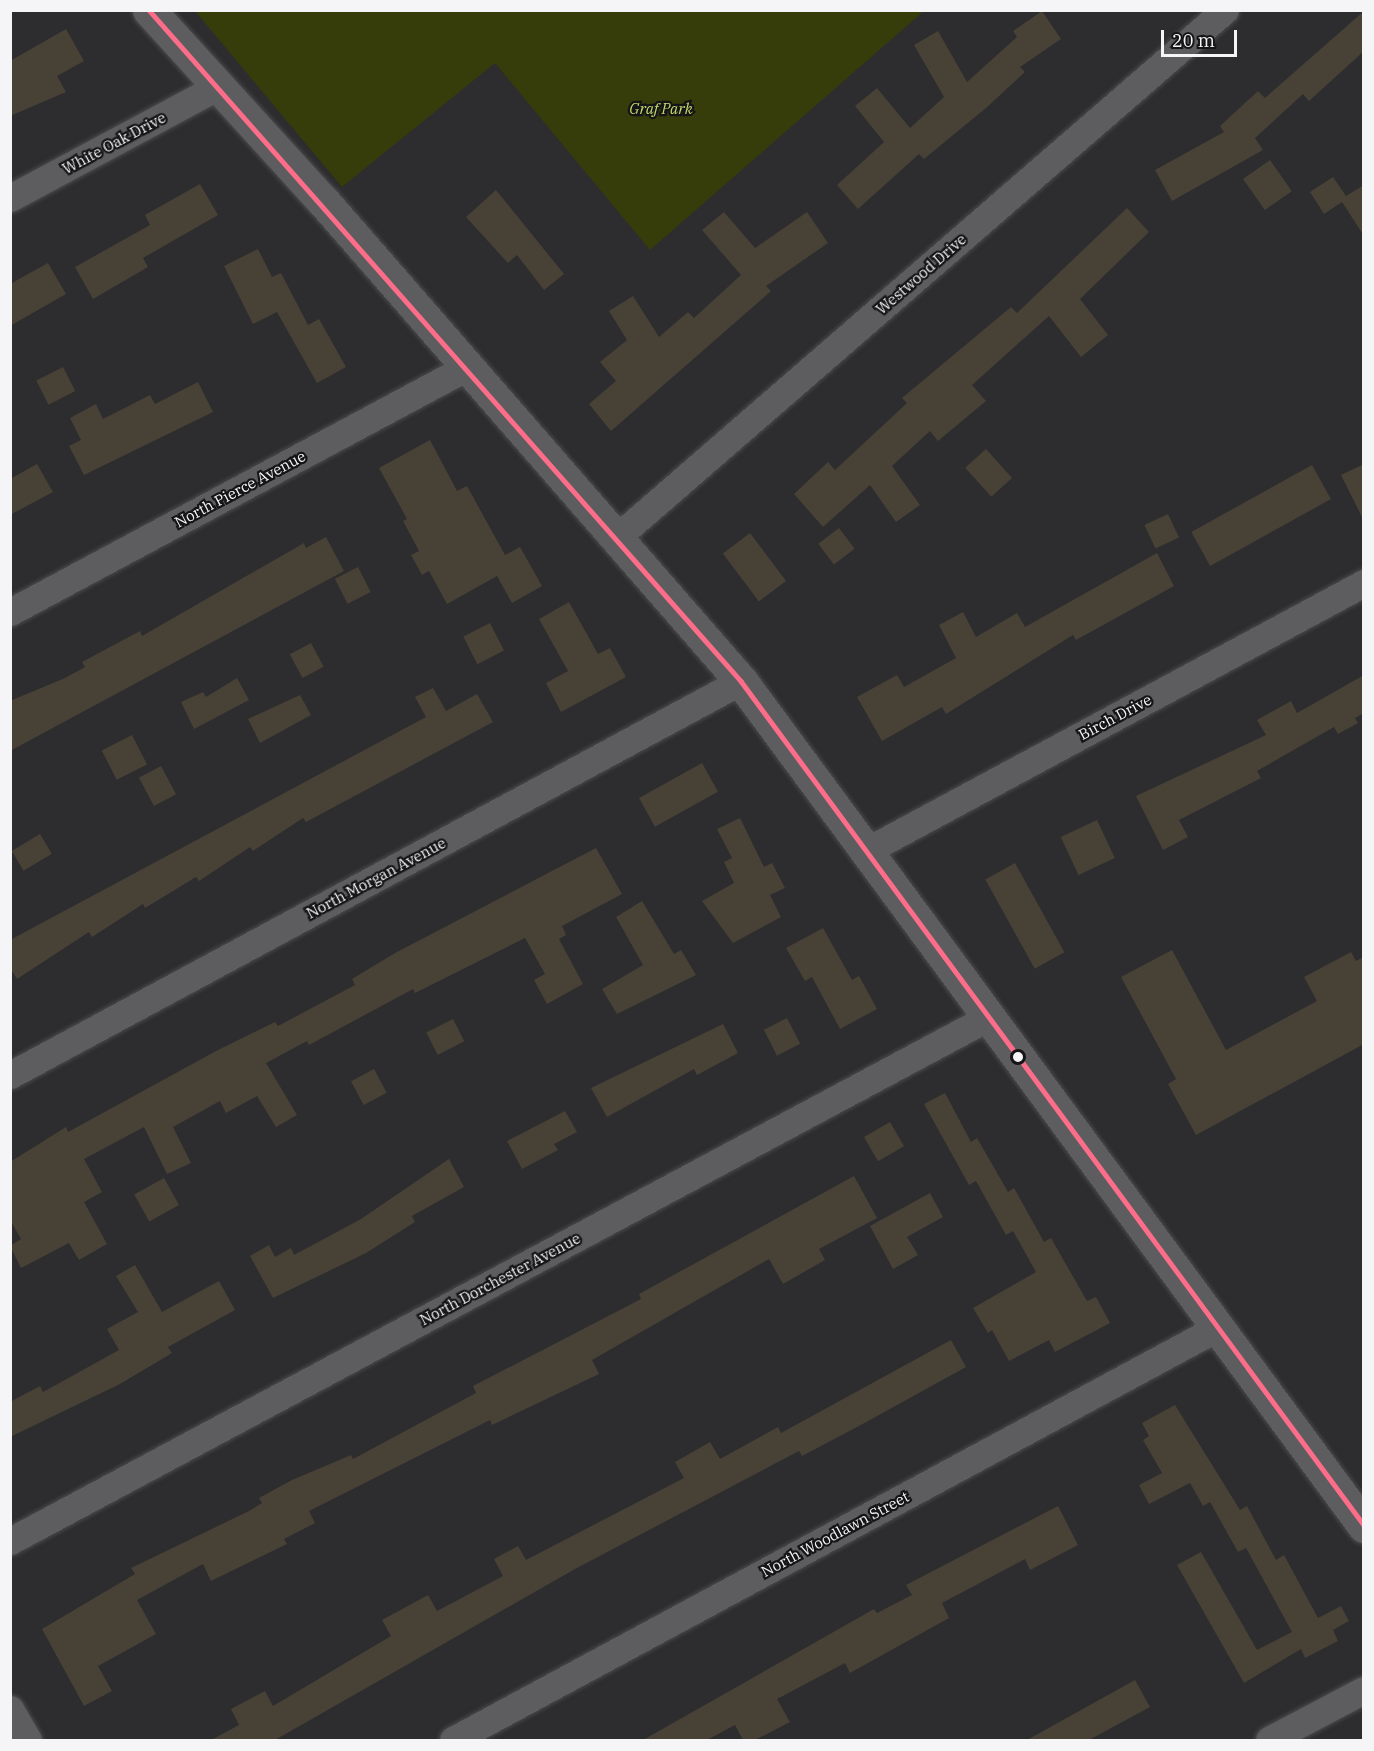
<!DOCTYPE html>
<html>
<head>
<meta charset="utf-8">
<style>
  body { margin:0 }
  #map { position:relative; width:1374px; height:1751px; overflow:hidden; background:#2d2c2f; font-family:"IBM Plex Serif",serif }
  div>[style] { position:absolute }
  .green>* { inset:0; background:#363d0a }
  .building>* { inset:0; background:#484136; transform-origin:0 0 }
  .roads { filter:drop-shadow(0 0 2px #4b4a4c) drop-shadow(0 0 2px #4b4a4c) }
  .minor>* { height:27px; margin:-13.5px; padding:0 13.5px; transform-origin:13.5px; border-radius:13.5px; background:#5d5c5e }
  .tertiary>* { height:33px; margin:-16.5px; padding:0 16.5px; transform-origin:16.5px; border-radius:16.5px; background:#5d5c5e }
  .bus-1>* { height:4.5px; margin:-2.25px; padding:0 2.25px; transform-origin:2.25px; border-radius:2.25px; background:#fb6d88 }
  .dots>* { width:16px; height:16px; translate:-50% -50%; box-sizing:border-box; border:3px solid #151416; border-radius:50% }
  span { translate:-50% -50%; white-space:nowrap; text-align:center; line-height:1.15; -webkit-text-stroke:4.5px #151416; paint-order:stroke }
  .park-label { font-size:15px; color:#c5db6a; font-style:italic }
  .street-label { font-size:15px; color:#f5f4f7 }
  .frame { position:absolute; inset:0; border:12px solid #f5f4f7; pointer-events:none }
  .scale { position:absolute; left:1161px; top:30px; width:76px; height:27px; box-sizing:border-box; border:3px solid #f5f4f7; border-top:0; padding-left:8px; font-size:18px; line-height:21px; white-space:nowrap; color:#f5f4f7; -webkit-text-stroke:4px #151416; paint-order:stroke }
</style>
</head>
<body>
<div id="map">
  <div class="green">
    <i style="clip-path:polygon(195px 11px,924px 11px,650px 250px,495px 63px,342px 187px)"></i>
  </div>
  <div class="building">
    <i style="clip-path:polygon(1042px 11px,1061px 39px,1020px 67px,1025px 72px,986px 108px,924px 159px,919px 154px,858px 209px,837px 185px,884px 142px,855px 106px,877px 88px,910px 128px,944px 97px,914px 45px,938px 31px,967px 82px,1017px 37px,1013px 31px)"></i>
    <i style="clip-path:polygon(1364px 11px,1364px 51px,1309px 101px,1303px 94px,1255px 138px,1263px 150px,1172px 201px,1155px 170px,1224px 132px,1220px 126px,1258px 91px,1265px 98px)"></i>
    <i style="clip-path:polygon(66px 29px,84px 61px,57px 76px,66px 92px,10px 116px,10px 61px)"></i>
    <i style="left:1270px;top:160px;width:38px;height:33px;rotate:55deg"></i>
    <i style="clip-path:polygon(1333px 177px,1346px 196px,1364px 185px,1364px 236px,1342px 202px,1324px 214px,1310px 192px)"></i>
    <i style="clip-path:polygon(200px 184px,218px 215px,143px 258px,148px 267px,93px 299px,75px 267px,150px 225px,145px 215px)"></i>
    <i style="clip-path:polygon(496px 190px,564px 274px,544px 290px,517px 255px,508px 263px,466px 217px)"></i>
    <i style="clip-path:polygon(1127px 208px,1149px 232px,1080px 299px,1108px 335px,1081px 357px,1049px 316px,972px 385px,986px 401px,938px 441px,930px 431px,892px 466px,920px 505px,896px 522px,870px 485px,823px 527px,794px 494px,828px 462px,835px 470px,907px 403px,902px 398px,1011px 307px,1017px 313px)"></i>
    <i style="clip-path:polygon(724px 212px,755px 248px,807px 212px,828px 243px,766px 286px,771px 291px,611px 431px,589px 404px,616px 381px,600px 362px,627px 340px,609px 311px,633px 296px,659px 337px,688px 312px,694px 318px,741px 275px,702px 230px)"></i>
    <i style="clip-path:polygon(258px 249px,272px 277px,281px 273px,308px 325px,319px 319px,346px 367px,317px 383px,277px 312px,253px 324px,224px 266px)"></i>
    <i style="clip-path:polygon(48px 263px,66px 294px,10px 326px,10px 284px)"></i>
    <i style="left:63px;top:367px;width:27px;height:30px;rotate:63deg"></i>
    <i style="clip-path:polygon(198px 382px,213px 412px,84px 475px,69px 446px,81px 440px,70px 418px,96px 404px,103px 419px,150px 395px,155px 404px)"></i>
    <i style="clip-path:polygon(430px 440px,457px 491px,467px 486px,505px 555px,520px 547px,542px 586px,512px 603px,497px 576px,447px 604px,429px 571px,422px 575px,411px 555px,419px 551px,403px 521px,407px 519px,379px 468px)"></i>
    <i style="left:986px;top:449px;width:39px;height:28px;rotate:48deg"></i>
    <i style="clip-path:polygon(37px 464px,53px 492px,10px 515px,10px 479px)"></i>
    <i style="clip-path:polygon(1364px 464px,1364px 521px,1341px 475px)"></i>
    <i style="left:1312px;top:465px;width:39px;height:138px;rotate:61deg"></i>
    <i style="left:1168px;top:514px;width:26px;height:26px;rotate:65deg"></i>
    <i style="left:839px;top:528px;width:26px;height:26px;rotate:53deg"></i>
    <i style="left:750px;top:533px;width:60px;height:34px;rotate:53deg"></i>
    <i style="clip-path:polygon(326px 537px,344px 571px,10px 751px,10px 701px,65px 678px,85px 667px,82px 662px,140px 631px,142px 636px,304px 543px,306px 548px)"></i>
    <i style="clip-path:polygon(1157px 553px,1174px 586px,1076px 640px,1073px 635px,946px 714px,942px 707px,882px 741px,857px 697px,897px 675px,904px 687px,956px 658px,939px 625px,963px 612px,976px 637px,1017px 613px,1025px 627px)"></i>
    <i style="left:358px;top:567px;width:28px;height:26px;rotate:63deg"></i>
    <i style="clip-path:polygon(569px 602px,598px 654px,610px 648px,626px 677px,561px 712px,546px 683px,568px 671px,539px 619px)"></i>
    <i style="left:490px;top:623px;width:31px;height:30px;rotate:63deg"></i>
    <i style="left:311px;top:643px;width:27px;height:24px;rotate:62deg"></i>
    <i style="clip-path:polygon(1364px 675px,1364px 713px,1355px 718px,1358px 723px,1338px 734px,1334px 727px,1257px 771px,1261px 778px,1179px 820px,1188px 837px,1163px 850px,1136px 796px,1266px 735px,1257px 720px,1291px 701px,1297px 713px)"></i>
    <i style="clip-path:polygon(237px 678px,249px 700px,194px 729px,181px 702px,203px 692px,206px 697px)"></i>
    <i style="clip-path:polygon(433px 688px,446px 711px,477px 694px,493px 722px,306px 822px,303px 818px,253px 851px,250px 847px,199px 881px,196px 877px,145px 908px,143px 904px,92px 937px,89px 932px,17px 979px,10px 968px,10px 940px,426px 717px,415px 697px)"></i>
    <i style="clip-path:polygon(300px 695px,311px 715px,260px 743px,248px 719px)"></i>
    <i style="left:132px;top:735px;width:33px;height:34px;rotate:63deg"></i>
    <i style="left:702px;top:763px;width:33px;height:72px;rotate:61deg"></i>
    <i style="left:161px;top:766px;width:32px;height:25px;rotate:62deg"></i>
    <i style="clip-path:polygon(740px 818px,764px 867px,772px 863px,785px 888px,770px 895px,781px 917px,733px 943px,702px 901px,734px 883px,724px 862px,732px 858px,717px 829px)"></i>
    <i style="left:1097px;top:820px;width:42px;height:40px;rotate:65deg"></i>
    <i style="left:40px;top:834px;width:23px;height:33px;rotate:59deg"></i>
    <i style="clip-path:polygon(596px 848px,622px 894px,562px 926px,566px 935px,559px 939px,583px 984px,547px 1004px,534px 980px,545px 974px,525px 938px,415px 993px,413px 989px,309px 1045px,307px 1041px,266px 1063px,297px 1115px,276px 1127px,257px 1096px,226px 1113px,220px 1101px,173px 1127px,191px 1163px,167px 1174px,144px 1127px,84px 1159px,102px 1192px,84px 1202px,107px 1244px,79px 1260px,69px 1243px,21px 1268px,10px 1246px,21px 1239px,10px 1220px,10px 1162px,66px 1127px,68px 1132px,216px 1051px,275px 1022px,278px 1026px,355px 985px,352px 979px,395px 953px)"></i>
    <i style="left:1015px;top:863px;width:102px;height:34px;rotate:61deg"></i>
    <i style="clip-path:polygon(642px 901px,674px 954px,681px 950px,696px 975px,617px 1014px,602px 989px,643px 965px,616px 917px)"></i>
    <i style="clip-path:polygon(823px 928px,852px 980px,859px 976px,877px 1009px,840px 1029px,812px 977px,805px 981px,786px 948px)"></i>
    <i style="clip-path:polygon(1172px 950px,1226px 1050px,1317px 1001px,1304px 977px,1351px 952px,1356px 961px,1364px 957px,1364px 1044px,1196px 1135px,1168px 1084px,1176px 1079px,1121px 977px)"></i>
    <i style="left:787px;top:1018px;width:29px;height:26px;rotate:63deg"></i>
    <i style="left:453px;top:1019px;width:25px;height:30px;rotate:63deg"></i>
    <i style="clip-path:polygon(723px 1024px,738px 1053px,697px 1075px,694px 1069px,607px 1117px,591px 1088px)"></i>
    <i style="left:374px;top:1069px;width:27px;height:26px;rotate:62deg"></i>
    <i style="clip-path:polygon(945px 1093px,971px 1142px,977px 1138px,1008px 1192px,1014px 1188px,1044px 1242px,1051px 1238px,1087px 1301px,1096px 1297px,1110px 1323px,1055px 1352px,1049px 1340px,1009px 1361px,992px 1330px,988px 1333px,973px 1308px,1036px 1272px,1013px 1231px,1006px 1235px,976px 1181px,969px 1185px,924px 1104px)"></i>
    <i style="clip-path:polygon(565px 1111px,577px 1132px,554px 1144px,558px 1150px,522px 1169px,507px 1141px)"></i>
    <i style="left:890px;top:1122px;width:28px;height:30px;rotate:60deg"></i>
    <i style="clip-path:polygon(449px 1159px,464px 1187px,412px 1216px,415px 1222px,366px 1253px,273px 1298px,250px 1256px,269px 1245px,275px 1257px,291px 1248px,294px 1255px,361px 1219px)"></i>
    <i style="clip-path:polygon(854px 1176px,877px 1218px,819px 1249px,825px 1260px,783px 1284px,769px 1259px,592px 1360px,599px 1374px,492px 1425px,490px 1420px,309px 1511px,315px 1523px,284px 1539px,287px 1544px,211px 1581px,203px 1564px,137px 1600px,156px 1634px,98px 1666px,112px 1691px,84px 1706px,42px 1629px,135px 1574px,131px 1568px,249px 1511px,262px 1503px,259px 1498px,292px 1480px,351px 1455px,353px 1459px,476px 1393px,473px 1386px,641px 1299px,639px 1294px)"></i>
    <i style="left:164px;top:1178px;width:31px;height:34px;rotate:61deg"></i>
    <i style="clip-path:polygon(930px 1193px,943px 1217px,907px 1237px,918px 1255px,893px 1269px,870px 1226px)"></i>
    <i style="clip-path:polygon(135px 1265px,162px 1312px,219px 1281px,235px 1310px,168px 1347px,172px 1353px,120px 1384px,10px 1437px,10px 1402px,40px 1386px,43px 1392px,119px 1350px,107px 1329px,138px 1312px,116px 1276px)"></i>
    <i style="clip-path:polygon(951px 1340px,966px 1367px,859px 1426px,802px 1456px,799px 1451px,575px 1569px,275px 1740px,211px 1740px,239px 1725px,231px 1709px,265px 1691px,273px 1706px,391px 1636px,382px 1620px,428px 1595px,437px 1611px,503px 1576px,494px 1559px,518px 1546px,526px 1560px,684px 1478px,675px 1462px,710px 1442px,720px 1459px,778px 1427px,781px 1433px)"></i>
    <i style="clip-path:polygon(1175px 1405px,1240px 1510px,1247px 1506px,1276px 1560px,1284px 1555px,1318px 1618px,1341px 1606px,1349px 1621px,1333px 1630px,1338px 1641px,1305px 1658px,1301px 1649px,1244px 1683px,1177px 1565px,1201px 1552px,1257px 1650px,1292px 1632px,1246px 1548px,1238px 1552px,1210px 1502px,1203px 1506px,1190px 1483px,1149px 1504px,1139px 1485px,1162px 1473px,1143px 1440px,1149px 1436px,1142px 1423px)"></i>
    <i style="clip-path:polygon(1058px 1506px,1078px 1545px,1030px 1570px,1025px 1559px,942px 1603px,949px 1618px,850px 1673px,845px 1663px,777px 1699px,790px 1722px,755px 1740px,743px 1740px,735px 1725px,707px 1740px,643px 1740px,874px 1609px,877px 1613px,912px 1595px,906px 1585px)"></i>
    <i style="clip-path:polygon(1135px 1680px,1150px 1707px,1089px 1740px,1027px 1740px)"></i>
  </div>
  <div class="roads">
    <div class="minor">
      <i style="left:10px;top:198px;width:235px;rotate:-28.2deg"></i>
      <i style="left:616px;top:538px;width:806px;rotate:-40.93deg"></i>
      <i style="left:10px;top:612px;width:521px;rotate:-28.19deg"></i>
      <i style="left:866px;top:851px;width:566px;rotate:-28.29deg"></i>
      <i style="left:10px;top:1075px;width:830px;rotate:-28.32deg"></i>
      <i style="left:10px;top:1541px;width:1110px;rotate:-28.16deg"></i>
      <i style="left:10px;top:1709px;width:36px;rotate:60deg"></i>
      <i style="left:453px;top:1740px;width:868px;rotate:-28.34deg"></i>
      <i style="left:1269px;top:1740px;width:107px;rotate:-27.8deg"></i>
    </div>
    <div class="tertiary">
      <i style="left:149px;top:10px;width:260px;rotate:47.7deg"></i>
      <i style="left:324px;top:202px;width:635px;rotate:48.96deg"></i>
      <i style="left:741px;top:681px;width:1050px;rotate:53.6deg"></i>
    </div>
  </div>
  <div class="bus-1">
    <i style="left:149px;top:10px;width:895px;rotate:48.58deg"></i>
    <i style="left:741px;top:681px;width:1049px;rotate:53.57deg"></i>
  </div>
  <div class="dots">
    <i style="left:1018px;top:1057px;background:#f5f4f7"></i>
  </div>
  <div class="park-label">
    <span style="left:661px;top:109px">Graf Park</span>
  </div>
  <div class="street-label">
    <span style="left:114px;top:143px;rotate:-28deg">White Oak Drive</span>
    <span style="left:921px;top:274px;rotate:-41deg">Westwood Drive</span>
    <span style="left:240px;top:489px;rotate:-28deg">North Pierce Avenue</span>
    <span style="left:1115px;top:717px;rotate:-28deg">Birch Drive</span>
    <span style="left:376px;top:878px;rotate:-28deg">North Morgan Avenue</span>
    <span style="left:500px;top:1279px;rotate:-28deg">North Dorchester Avenue</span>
    <span style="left:835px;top:1534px;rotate:-28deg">North Woodlawn Street</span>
  </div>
  <div class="frame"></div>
  <div class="scale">20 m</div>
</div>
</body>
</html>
